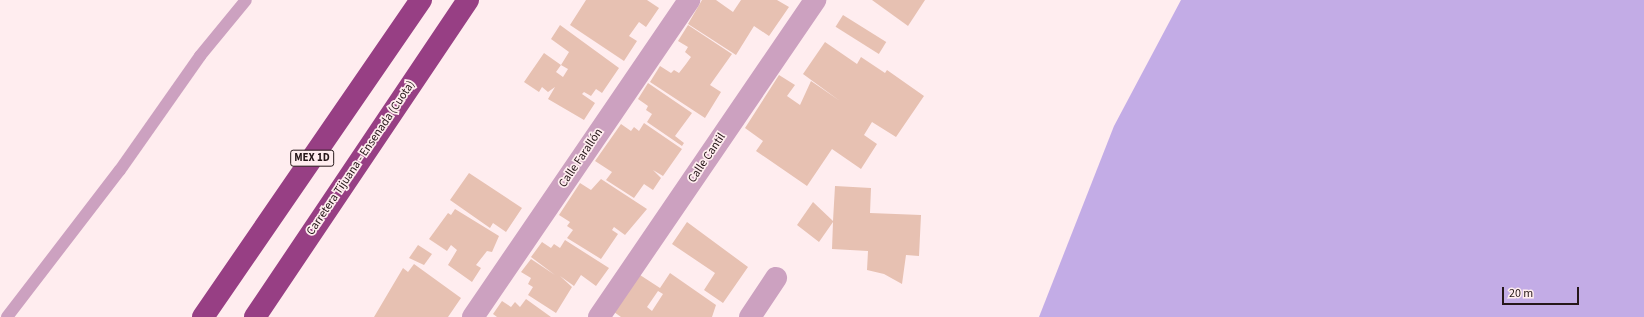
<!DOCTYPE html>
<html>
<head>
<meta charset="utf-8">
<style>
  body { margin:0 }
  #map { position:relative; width:1644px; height:317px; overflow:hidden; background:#ffedef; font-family:"Source Sans 3",sans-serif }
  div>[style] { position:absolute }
  .water>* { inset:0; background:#c3ace6 }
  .building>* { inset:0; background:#e7c1b2; transform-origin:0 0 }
  .lane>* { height:12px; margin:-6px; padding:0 6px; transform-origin:6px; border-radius:6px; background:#cca1c0 }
  .street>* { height:22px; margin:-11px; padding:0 11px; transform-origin:11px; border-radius:11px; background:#cca1c0 }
  .highway>* { height:22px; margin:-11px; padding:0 11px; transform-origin:11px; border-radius:11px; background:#973f84 }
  span { translate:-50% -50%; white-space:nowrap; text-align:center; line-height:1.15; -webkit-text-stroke:3.5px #ffedef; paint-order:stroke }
  .shield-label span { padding:1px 3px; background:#ffedef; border:1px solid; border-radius:3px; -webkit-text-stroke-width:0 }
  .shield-label { font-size:11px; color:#261719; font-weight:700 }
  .street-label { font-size:12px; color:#261719 }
  .scale { position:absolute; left:1502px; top:287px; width:77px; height:18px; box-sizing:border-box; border:2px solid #261719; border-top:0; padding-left:5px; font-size:12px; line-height:14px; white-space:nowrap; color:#261719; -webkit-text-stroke:3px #ffedef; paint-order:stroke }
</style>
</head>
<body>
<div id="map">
  <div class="water">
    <i style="clip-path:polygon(1181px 0,1644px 0,1644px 317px,1039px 317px,1114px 126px)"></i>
  </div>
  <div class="building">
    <i style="clip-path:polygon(586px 0,647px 0,659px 8px,646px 27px,639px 22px,629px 36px,637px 41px,624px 61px,570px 25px)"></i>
    <i style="clip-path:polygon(702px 0,716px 0,733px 12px,741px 0,777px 0,789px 7px,769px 36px,754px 26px,736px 55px,688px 24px)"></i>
    <i style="clip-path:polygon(872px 0,925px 0,908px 26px)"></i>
    <i style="left:843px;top:15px;width:51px;height:14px;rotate:32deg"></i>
    <i style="clip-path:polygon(evenodd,560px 25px,619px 68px,602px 93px,596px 89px,591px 96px,584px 92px,582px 94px,595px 103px,584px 120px,548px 99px,555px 87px,548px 92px,542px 87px,539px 92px,524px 82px,544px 53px,561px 65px,569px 52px,551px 39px,560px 25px,561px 65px,568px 69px,563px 77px,556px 72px,561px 65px)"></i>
    <i style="clip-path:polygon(688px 25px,732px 54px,710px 85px,721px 92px,705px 118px,650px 82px,660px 66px,671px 73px,674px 70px,679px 73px,686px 64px,691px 57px,685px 52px,688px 47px,678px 41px)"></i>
    <i style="clip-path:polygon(825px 42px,857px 64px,861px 57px,885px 73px,887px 70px,924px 96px,896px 137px,872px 122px,864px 135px,877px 144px,861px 169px,832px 149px,807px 186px,756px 151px,763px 141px,745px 128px,779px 75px,795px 85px,787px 96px,800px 105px,811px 81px,840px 101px,803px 74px)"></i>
    <i style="clip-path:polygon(648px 83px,692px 113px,675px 136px,684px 143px,682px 146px,647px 122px,652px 114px,646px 110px,648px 106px,638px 99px)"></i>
    <i style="clip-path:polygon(644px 123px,682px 149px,663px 176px,653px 170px,661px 178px,653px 190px,644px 184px,634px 198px,606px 180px,612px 172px,595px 161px,621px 124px,631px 131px,634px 127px,639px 131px)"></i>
    <i style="clip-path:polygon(469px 173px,522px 208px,506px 232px,493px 223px,490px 228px,450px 200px)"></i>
    <i style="clip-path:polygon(601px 179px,647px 209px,625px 235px,614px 227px,612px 230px,618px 234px,601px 259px,567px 238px,573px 230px,567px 226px,570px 222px,559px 215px,580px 183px,591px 190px)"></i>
    <i style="clip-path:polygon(835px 186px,871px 188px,870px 213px,921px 215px,919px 256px,906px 255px,902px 284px,884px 274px,867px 270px,868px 251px,832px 249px,833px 222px,819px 242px,797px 225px,813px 202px,833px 221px)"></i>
    <i style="clip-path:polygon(455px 209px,499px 236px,492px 252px,487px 251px,476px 265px,481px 268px,472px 282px,448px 265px,457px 250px,451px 245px,447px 251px,429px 239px,448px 213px,451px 215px)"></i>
    <i style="clip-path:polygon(687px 222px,748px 267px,723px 303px,704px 290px,715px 273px,672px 244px)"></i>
    <i style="clip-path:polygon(565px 240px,609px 268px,596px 286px,581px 275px,574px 286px,560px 276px,572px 287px,556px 313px,528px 295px,533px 287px,528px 284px,531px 278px,521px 272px,531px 259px,555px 275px,531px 257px,542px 242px,551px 248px,554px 244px,560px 248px)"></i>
    <i style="clip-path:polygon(418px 245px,432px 254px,424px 265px,409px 258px)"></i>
    <i style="clip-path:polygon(414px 264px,461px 298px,448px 317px,374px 317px,403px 268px,408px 272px)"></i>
    <i style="clip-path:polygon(evenodd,670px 273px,716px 305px,712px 317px,621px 317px,614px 312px,640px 275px,660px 288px,670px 273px,658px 291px,663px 294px,652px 311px,647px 307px,658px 291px)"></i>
    <i style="clip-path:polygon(526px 299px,551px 317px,497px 317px,493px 314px,502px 301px,511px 307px,515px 302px,520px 307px)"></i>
  </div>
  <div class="lane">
    <i style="left:7px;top:317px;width:185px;rotate:-52.5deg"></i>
    <i style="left:120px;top:170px;width:139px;rotate:-54.9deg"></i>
    <i style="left:200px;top:56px;width:72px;rotate:-50.6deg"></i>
  </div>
  <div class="street">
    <i style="left:473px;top:317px;width:384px;rotate:-55.7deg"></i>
    <i style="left:599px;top:317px;width:384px;rotate:-55.7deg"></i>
    <i style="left:750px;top:317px;width:47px;rotate:-56.3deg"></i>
  </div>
  <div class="highway">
    <i style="left:203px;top:317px;width:385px;rotate:-55.5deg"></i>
    <i style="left:255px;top:317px;width:382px;rotate:-56.1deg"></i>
  </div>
  <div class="shield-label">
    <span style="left:312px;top:158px">MEX 1D</span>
  </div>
  <div class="street-label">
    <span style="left:361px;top:158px;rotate:-56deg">Carretera Tijuana - Ensenada (Cuota)</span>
    <span style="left:581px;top:158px;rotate:-56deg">Calle Farallón</span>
    <span style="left:707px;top:158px;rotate:-56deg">Calle Cantil</span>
  </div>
  <div class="scale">20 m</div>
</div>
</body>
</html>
